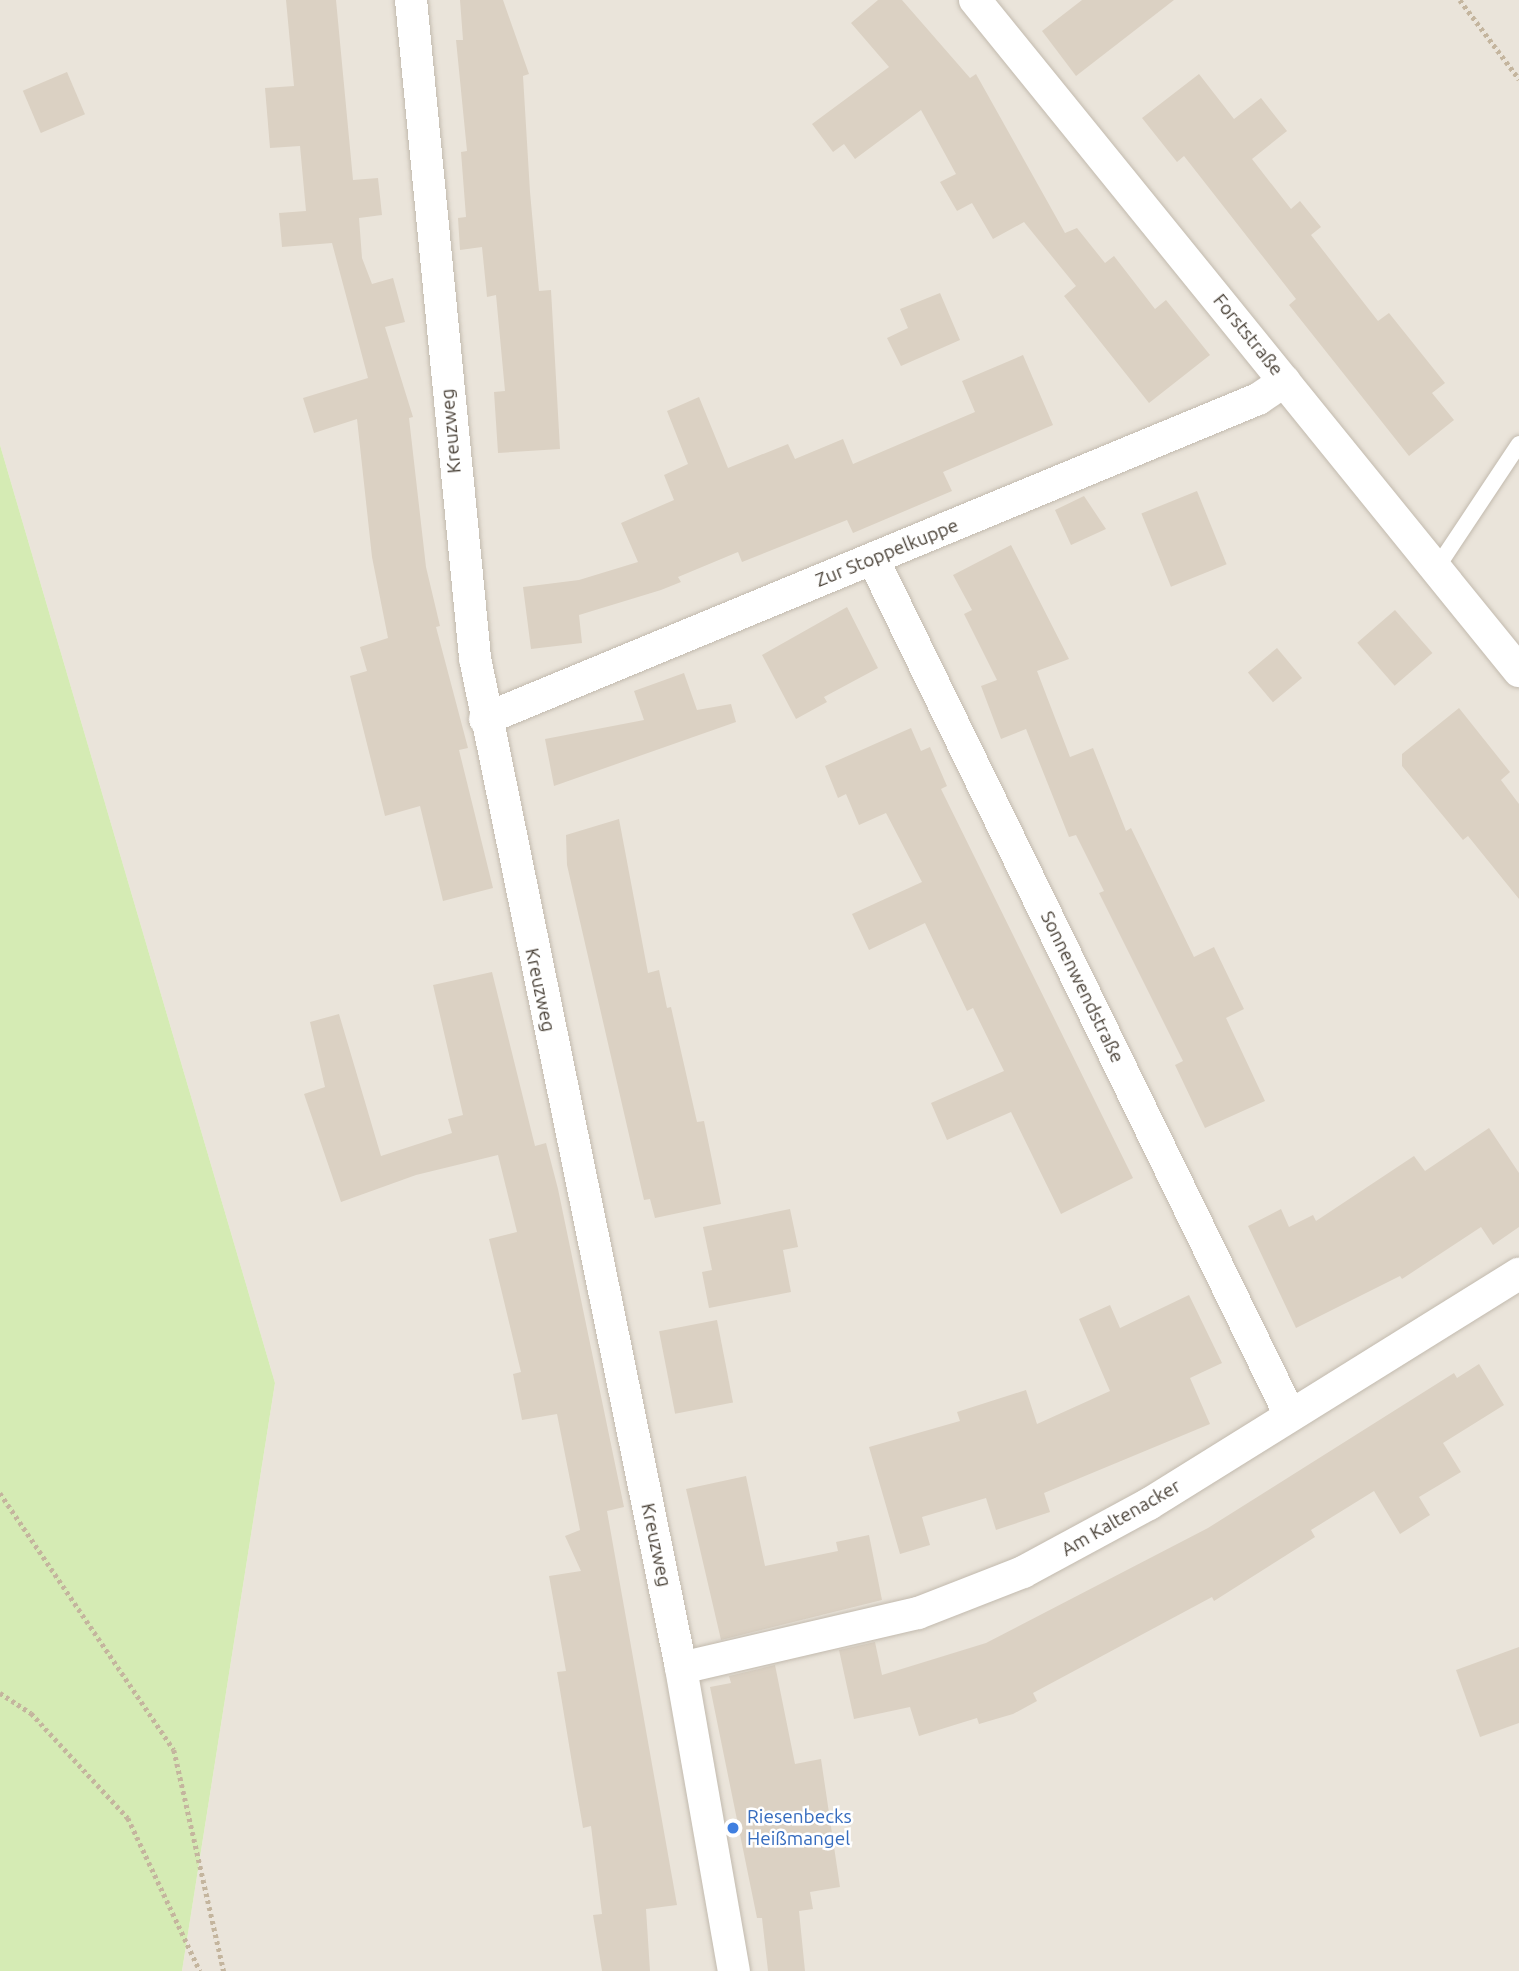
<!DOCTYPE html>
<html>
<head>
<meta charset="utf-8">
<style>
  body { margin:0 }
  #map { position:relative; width:1519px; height:1971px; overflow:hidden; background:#f6f2ec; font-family:Ubuntu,sans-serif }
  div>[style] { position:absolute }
  .residential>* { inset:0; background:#eae4da }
  .green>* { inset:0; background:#d5ebb4 }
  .building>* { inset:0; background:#dbd1c3; transform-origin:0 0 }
  .path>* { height:4.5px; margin-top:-2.25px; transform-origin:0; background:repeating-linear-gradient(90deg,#c4b59e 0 3.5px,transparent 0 7px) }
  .roads { filter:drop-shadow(0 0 2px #c2baae) drop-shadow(0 0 2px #c2baae) }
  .service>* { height:16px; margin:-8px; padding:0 8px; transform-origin:8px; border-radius:8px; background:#fff }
  .minor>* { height:32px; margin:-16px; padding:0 16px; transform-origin:16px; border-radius:16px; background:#fff }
  .dots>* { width:19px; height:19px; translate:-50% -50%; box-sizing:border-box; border:4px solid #fff; border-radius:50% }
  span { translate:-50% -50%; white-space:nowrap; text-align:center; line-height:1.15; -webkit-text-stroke:5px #fff; paint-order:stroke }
  .street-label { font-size:19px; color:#4b4339 }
  .shop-label { font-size:19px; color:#366cbe }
  .left { translate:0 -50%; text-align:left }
</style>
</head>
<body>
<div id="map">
  <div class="residential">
    <i style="clip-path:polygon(0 0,1519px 0,1519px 1971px,182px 1971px,275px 1383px,0 445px)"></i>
  </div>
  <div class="green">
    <i style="clip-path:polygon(0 445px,275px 1383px,182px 1971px,0 1971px)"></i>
  </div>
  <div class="building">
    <i style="clip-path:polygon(286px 0,336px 0,353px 180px,378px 178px,382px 215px,359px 218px,362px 258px,372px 284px,393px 278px,405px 322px,385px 327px,413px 417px,409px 418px,426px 567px,440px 626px,436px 627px,468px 748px,459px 750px,493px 888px,443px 901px,420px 806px,385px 816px,350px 676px,367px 671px,360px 647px,388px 638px,372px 557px,357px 419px,314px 433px,303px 398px,368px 378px,332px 243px,282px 247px,279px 213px,306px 211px,300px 146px,270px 148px,265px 88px,294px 86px)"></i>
    <i style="clip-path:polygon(460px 0,503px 0,529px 74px,523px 76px,530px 192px,539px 291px,551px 290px,560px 449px,498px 453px,494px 392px,505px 391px,496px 295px,487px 297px,482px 247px,460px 250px,458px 218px,466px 217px,461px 152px,467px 151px,456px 40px,463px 40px)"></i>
    <i style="clip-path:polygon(878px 0,902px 0,970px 78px,976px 74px,1065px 233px,1077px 228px,1105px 263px,1114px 256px,1155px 309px,1166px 300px,1210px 355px,1149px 403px,1064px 296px,1076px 286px,1024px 222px,993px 239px,972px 203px,957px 211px,940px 182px,956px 174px,921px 110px,855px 159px,844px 144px,833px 152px,812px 124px,889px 67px,851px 23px)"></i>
    <i style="clip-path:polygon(1082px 0,1174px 0,1076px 76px,1042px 31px)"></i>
    <i style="left:67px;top:72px;width:46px;height:48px;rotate:67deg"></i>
    <i style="clip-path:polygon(1199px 74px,1234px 119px,1261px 98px,1287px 131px,1252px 159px,1291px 209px,1300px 201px,1321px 227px,1311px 235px,1378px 321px,1389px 313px,1445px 383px,1432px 393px,1454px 420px,1409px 456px,1289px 305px,1296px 299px,1184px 156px,1177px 162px,1142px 118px)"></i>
    <i style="clip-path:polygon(940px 293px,960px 340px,901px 366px,887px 338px,908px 328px,900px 309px)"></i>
    <i style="clip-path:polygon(1023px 355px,1053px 425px,943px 472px,952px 491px,853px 533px,847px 520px,742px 562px,738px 552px,678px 577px,681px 582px,661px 590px,579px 615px,582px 643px,531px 649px,523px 587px,579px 580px,638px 562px,621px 523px,674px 500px,664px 475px,688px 464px,667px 411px,699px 397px,728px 468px,788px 444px,795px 459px,843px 439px,853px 464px,975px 412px,962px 381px)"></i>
    <i style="left:1197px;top:491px;width:79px;height:60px;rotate:68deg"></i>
    <i style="clip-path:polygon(1084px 496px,1106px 529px,1071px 545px,1055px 510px)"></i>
    <i style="clip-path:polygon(1011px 545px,1069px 659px,1037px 671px,1070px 757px,1093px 748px,1126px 831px,1131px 828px,1194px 957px,1214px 947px,1244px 1009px,1226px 1018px,1265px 1101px,1205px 1128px,1175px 1065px,1183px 1061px,1099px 893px,1104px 891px,1076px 835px,1069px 837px,1026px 729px,1001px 739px,981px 686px,997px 680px,964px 614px,972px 610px,953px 575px)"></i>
    <i style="clip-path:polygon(847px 607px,878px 668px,824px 697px,827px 702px,796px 719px,762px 655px)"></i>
    <i style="left:1395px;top:610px;width:57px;height:50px;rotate:49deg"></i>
    <i style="left:1277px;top:648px;width:39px;height:38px;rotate:50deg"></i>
    <i style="clip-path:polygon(684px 673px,697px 710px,731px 704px,736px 722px,554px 786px,545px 739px,644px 720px,634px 691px)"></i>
    <i style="clip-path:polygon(1459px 708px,1510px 772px,1501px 780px,1519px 804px,1519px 899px,1468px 836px,1463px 840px,1402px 766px,1402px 754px)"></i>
    <i style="clip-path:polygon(911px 728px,921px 751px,930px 747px,947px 786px,941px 789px,1133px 1178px,1061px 1214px,1011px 1112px,947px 1140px,931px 1103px,1004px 1071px,973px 1008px,967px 1011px,925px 923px,869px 950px,852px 914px,922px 882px,886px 813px,859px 825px,846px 794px,838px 798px,825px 766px)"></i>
    <i style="clip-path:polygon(619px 819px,648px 973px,659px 970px,667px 1008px,671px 1007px,697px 1122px,704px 1121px,721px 1204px,655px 1218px,650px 1199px,644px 1200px,567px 865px,566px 835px)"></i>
    <i style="clip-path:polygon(492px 972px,535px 1146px,546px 1143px,558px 1189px,624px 1507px,607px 1511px,677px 1905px,646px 1909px,650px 1971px,602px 1971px,593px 1915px,602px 1914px,591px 1826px,583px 1828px,573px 1769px,557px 1672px,566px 1671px,549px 1576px,581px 1571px,565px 1536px,580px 1530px,557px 1414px,522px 1420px,513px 1374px,521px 1372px,489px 1239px,517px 1232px,498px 1155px,416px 1175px,341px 1202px,304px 1094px,325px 1087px,310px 1022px,339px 1014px,381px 1156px,452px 1133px,448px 1119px,463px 1115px,433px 985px)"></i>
    <i style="clip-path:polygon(1489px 1128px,1519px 1173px,1519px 1227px,1493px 1245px,1481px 1227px,1402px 1279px,1400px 1276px,1296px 1328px,1248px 1226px,1281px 1209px,1289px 1227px,1313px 1215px,1316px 1221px,1414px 1156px,1425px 1171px)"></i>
    <i style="clip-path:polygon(790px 1209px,798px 1247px,783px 1250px,791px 1292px,709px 1308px,702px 1272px,712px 1270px,703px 1227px)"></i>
    <i style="clip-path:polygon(1189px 1295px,1222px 1363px,1190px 1378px,1210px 1424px,1044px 1493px,1050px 1512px,996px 1530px,986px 1498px,922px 1517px,930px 1545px,900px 1554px,869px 1447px,960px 1421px,957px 1412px,1026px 1390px,1037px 1424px,1110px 1391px,1079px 1319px,1110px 1305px,1120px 1328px)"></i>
    <i style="left:717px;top:1320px;width:84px;height:59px;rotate:79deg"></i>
    <i style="clip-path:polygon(1479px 1364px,1504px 1405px,1443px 1443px,1461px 1472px,1419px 1497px,1430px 1515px,1400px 1534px,1374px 1491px,1311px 1530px,1315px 1537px,1214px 1601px,1212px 1597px,1033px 1693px,1037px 1701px,1013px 1714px,979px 1724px,977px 1718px,919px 1736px,910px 1707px,854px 1719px,839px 1650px,875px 1642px,882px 1675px,986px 1643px,1208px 1528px,1454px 1373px,1457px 1378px)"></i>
    <i style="clip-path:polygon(746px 1476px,765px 1566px,838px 1551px,836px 1542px,869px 1535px,882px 1600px,721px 1640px,686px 1489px)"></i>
    <i style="clip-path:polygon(1519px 1647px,1519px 1723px,1480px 1737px,1456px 1670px)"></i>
    <i style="clip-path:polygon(775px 1665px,795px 1764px,821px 1759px,840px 1887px,810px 1892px,813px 1909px,799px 1911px,805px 1971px,768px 1971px,762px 1918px,757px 1918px,710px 1687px,731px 1683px,729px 1676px)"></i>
  </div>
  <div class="path">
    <i style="left:1460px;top:0;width:99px;rotate:53.2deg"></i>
    <i style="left:0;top:1493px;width:310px;rotate:55.9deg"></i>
    <i style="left:174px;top:1750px;width:227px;rotate:77.3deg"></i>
    <i style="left:0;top:1693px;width:37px;rotate:33deg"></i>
    <i style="left:31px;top:1713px;width:143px;rotate:47.3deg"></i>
    <i style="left:128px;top:1818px;width:169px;rotate:64.8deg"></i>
  </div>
  <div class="roads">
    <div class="service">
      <i style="left:1436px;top:569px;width:150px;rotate:-56.4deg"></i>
    </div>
    <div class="minor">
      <i style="left:411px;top:0;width:661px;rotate:84.44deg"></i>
      <i style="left:475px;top:658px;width:1031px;rotate:78.47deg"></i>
      <i style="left:681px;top:1668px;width:308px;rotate:80.1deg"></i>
      <i style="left:975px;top:0;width:864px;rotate:50.97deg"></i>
      <i style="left:873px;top:559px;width:952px;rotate:64.03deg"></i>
      <i style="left:485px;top:719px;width:837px;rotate:-22.49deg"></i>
      <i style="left:1258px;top:399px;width:32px;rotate:-34deg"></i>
      <i style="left:681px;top:1668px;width:243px;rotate:-13.1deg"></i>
      <i style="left:918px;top:1613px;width:113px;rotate:-21.3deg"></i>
      <i style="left:1023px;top:1572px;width:143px;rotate:-28.4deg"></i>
      <i style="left:1149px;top:1504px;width:436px;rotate:-31.9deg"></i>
    </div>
  </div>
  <div class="dots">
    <i style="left:733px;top:1828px;background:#3f7fe0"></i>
  </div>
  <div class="street-label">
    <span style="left:1248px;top:335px;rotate:51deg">Forststraße</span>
    <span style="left:451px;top:431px;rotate:-95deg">Kreuzweg</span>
    <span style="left:887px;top:553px;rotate:-22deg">Zur Stoppelkuppe</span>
    <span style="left:1082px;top:987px;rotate:64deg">Sonnenwendstraße</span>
    <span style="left:540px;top:990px;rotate:78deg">Kreuzweg</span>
    <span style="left:1121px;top:1518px;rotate:-30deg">Am Kaltenacker</span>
    <span style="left:656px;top:1545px;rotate:78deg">Kreuzweg</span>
  </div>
  <div class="shop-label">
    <span class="left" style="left:747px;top:1828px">Riesenbecks<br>Heißmangel</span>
  </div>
</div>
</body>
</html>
